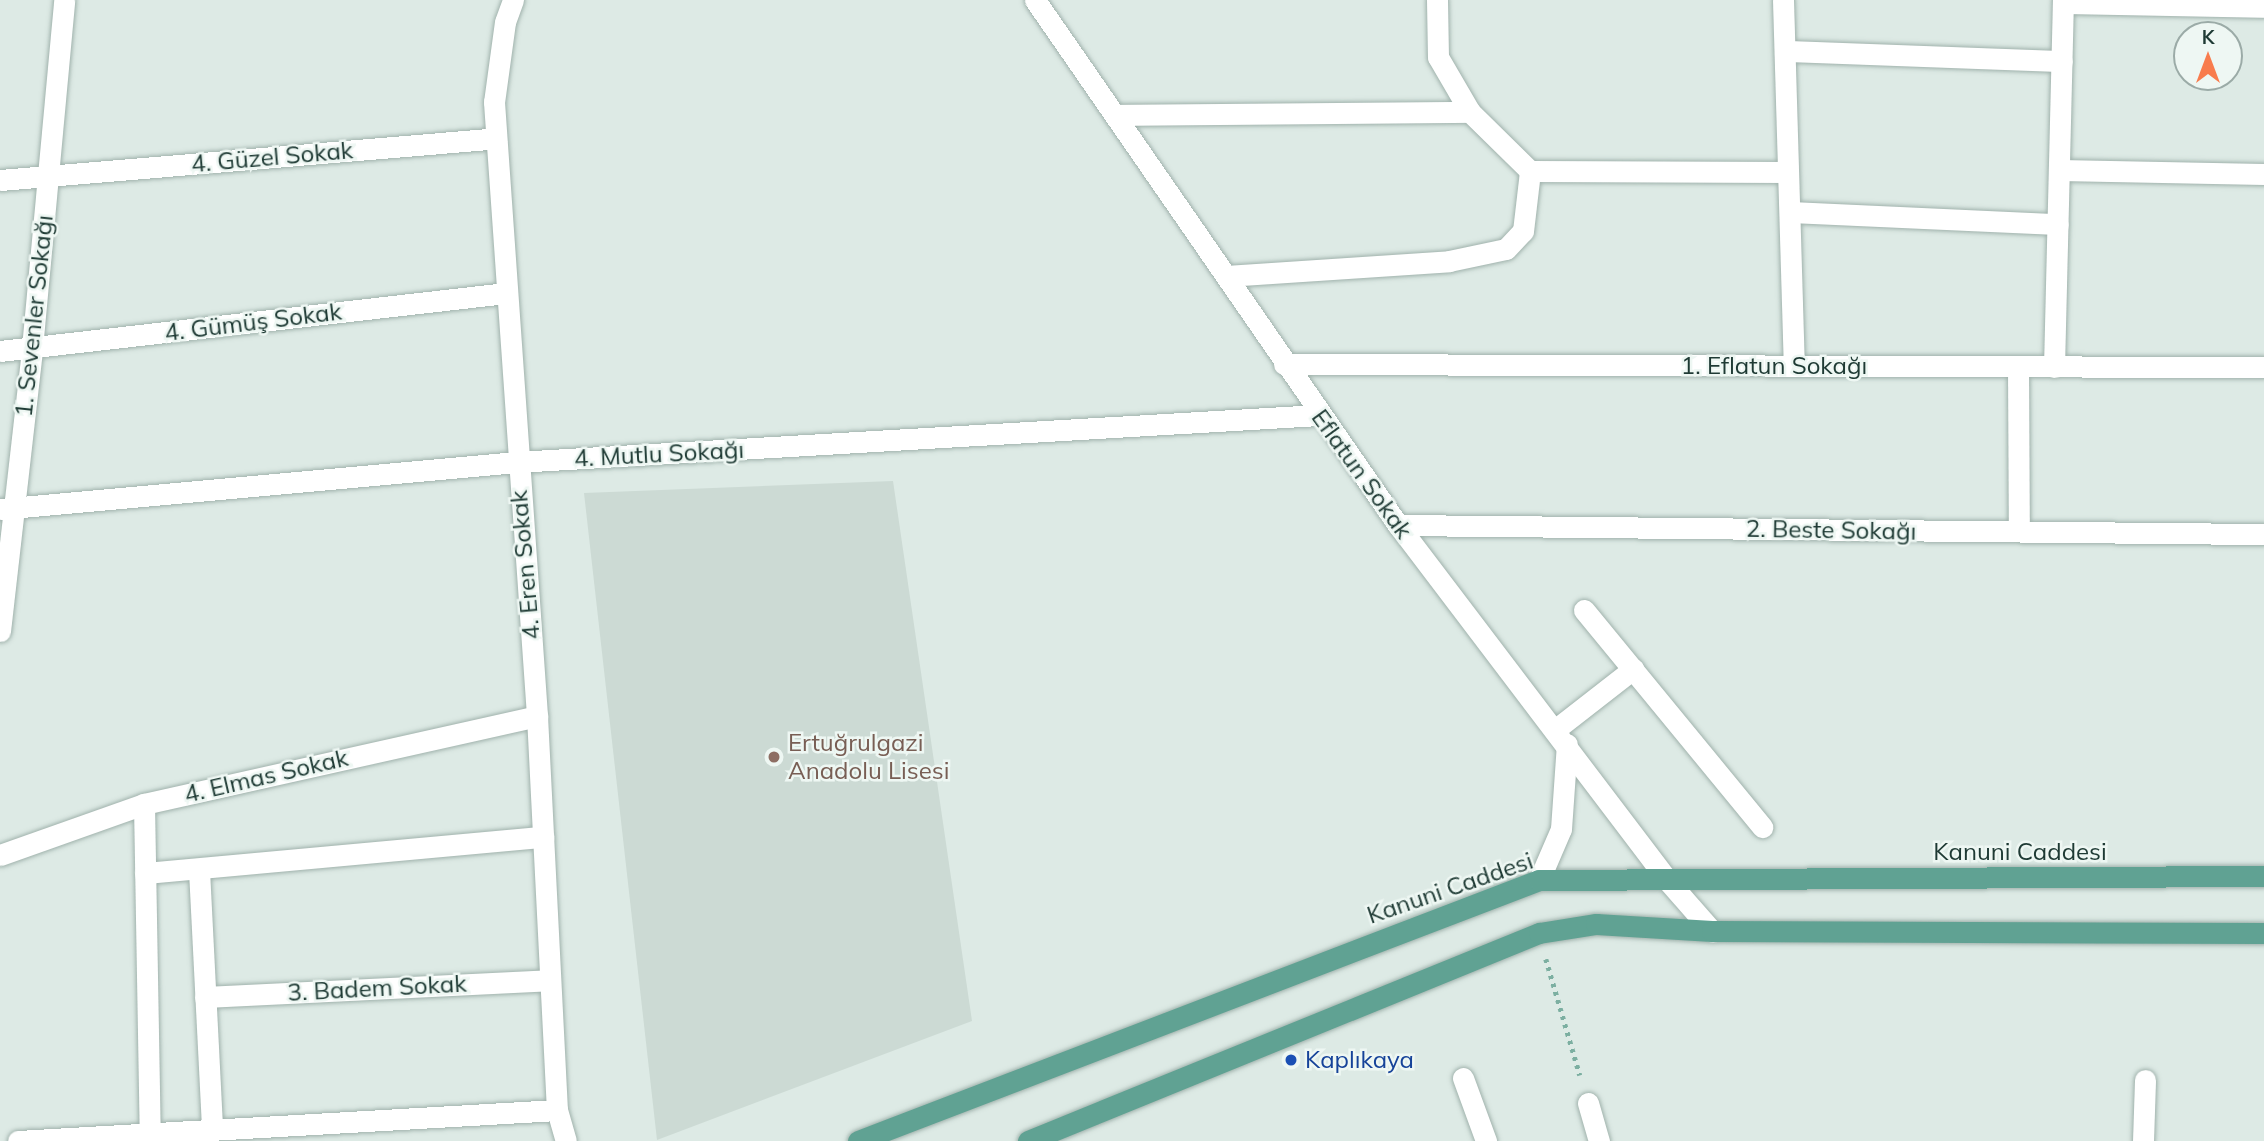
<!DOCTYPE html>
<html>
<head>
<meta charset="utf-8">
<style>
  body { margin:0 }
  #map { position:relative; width:2264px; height:1141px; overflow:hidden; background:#ddeae5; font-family:Mulish,sans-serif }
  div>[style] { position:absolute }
  .built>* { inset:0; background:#ccdad4 }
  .path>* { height:4.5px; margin-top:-2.25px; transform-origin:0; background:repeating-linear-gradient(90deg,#7cafa1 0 3.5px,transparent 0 8.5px) }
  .roads { filter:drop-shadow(0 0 2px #a0b2ac) drop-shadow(0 0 2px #a0b2ac) }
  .minor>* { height:21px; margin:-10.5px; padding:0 10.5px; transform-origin:10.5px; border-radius:10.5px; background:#fff }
  .major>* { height:21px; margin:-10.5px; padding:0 10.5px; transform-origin:10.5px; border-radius:10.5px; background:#60a293 }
  .dots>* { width:19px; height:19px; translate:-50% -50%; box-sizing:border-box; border:4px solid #eef7f3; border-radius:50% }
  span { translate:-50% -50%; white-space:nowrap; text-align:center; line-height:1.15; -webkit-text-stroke:5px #eef7f3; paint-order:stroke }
  .street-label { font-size:24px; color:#1e3a34 }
  .education-label { font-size:24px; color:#785e54 }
  .left { translate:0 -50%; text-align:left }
  .transit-label { font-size:24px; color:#164399 }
  .north { position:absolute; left:2173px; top:21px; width:70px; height:70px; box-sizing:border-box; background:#eef7f3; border:2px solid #9baba7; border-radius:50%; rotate:0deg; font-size:19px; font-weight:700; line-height:28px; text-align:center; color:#1e3a34 }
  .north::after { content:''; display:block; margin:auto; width:24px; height:32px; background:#f87c4d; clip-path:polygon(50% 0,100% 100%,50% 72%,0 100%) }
</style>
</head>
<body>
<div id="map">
  <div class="built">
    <i style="clip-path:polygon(893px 481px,972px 1021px,657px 1140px,584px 493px)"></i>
  </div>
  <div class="path">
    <i style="left:1546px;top:959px;width:121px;rotate:73.7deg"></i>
  </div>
  <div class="roads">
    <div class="minor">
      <i style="left:513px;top:0;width:23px;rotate:110deg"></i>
      <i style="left:505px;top:22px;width:81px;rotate:97.8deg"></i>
      <i style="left:494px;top:102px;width:616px;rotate:85.99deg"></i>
      <i style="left:537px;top:716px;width:395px;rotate:87.1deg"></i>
      <i style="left:557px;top:1110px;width:32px;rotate:74deg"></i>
      <i style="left:1035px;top:0;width:638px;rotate:55.34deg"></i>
      <i style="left:1398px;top:525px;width:447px;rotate:52.8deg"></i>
      <i style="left:1668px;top:881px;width:67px;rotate:48.7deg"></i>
      <i style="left:1437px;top:0;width:57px;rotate:89deg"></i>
      <i style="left:1438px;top:57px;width:64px;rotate:59.8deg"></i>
      <i style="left:1470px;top:112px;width:84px;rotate:44.5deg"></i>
      <i style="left:1530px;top:171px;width:258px;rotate:0.2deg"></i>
      <i style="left:1783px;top:0;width:366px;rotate:88.3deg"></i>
      <i style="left:2063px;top:3px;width:201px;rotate:1.1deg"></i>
      <i style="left:1785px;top:51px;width:277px;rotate:2.1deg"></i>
      <i style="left:1115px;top:115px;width:355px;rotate:-0.5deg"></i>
      <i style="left:2059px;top:170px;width:205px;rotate:1.1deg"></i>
      <i style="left:0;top:180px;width:498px;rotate:-4.8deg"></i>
      <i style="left:1790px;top:212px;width:268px;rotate:2.6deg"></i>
      <i style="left:1226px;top:276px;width:224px;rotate:-3.8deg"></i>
      <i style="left:1449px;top:261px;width:58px;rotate:-11.9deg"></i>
      <i style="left:1506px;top:249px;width:25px;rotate:-47deg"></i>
      <i style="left:1523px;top:231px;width:60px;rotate:-83.3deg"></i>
      <i style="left:0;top:351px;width:509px;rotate:-6.54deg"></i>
      <i style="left:1284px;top:364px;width:980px;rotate:0.18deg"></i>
      <i style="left:2018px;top:367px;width:164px;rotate:89.7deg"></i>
      <i style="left:2054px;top:367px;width:367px;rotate:-88.6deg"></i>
      <i style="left:0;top:509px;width:518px;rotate:-5.2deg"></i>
      <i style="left:516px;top:462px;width:803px;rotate:-3.35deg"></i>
      <i style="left:1398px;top:525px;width:866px;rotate:0.6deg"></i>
      <i style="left:1584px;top:610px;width:281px;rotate:50.6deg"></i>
      <i style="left:0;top:631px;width:285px;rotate:-83.5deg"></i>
      <i style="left:32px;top:348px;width:349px;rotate:-84.7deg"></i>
      <i style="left:1556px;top:729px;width:98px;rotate:-37.9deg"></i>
      <i style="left:144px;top:804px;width:330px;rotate:89deg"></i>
      <i style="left:0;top:855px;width:153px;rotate:-19.5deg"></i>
      <i style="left:144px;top:804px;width:403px;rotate:-12.6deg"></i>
      <i style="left:199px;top:870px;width:260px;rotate:87.1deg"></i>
      <i style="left:145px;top:873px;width:400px;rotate:-5.2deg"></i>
      <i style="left:1539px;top:880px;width:56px;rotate:-66.7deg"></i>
      <i style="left:1561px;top:829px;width:85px;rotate:-86deg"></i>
      <i style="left:205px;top:997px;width:344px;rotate:-2.8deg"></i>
      <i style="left:1463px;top:1078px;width:67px;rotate:69.9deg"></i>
      <i style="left:1588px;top:1103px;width:40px;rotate:74deg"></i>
      <i style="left:18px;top:1141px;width:540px;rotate:-3.29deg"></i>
      <i style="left:2143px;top:1141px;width:61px;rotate:-88.1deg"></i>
    </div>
    <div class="major">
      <i style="left:858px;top:1141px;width:729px;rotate:-20.97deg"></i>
      <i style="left:1539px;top:880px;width:725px;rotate:-0.32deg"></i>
      <i style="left:1028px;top:1141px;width:552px;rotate:-22.15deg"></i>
      <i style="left:1539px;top:933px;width:58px;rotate:-9deg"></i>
      <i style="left:1596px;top:924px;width:116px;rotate:3.5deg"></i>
      <i style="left:1712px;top:931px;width:552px;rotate:0.21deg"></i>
    </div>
  </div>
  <div class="dots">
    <i style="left:774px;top:757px;background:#8d6e63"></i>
    <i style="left:1291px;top:1060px;background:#1a4fb4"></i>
  </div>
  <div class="street-label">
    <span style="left:272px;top:157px;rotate:-5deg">4. Güzel Sokak</span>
    <span style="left:34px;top:316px;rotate:-84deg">1. Sevenler Sokağı</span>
    <span style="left:253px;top:322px;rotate:-7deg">4. Gümüş Sokak</span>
    <span style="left:1774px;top:366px">1. Eflatun Sokağı</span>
    <span style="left:659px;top:454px;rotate:-3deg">4. Mutlu Sokağı</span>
    <span style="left:1362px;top:474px;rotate:54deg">Eflatun Sokak</span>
    <span style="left:1831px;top:530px;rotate:1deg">2. Beste Sokağı</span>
    <span style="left:525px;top:565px;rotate:-95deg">4. Eren Sokak</span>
    <span style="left:266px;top:776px;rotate:-13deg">4. Elmas Sokak</span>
    <span style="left:2020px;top:852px">Kanuni Caddesi</span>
    <span style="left:1450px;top:888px;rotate:-19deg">Kanuni Caddesi</span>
    <span style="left:377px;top:988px;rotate:-3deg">3. Badem Sokak</span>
  </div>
  <div class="education-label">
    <span class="left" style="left:788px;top:757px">Ertuğrulgazi<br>Anadolu Lisesi</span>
  </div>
  <div class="transit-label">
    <span class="left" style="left:1305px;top:1060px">Kaplıkaya</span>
  </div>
  <div class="north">K</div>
</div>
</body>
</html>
